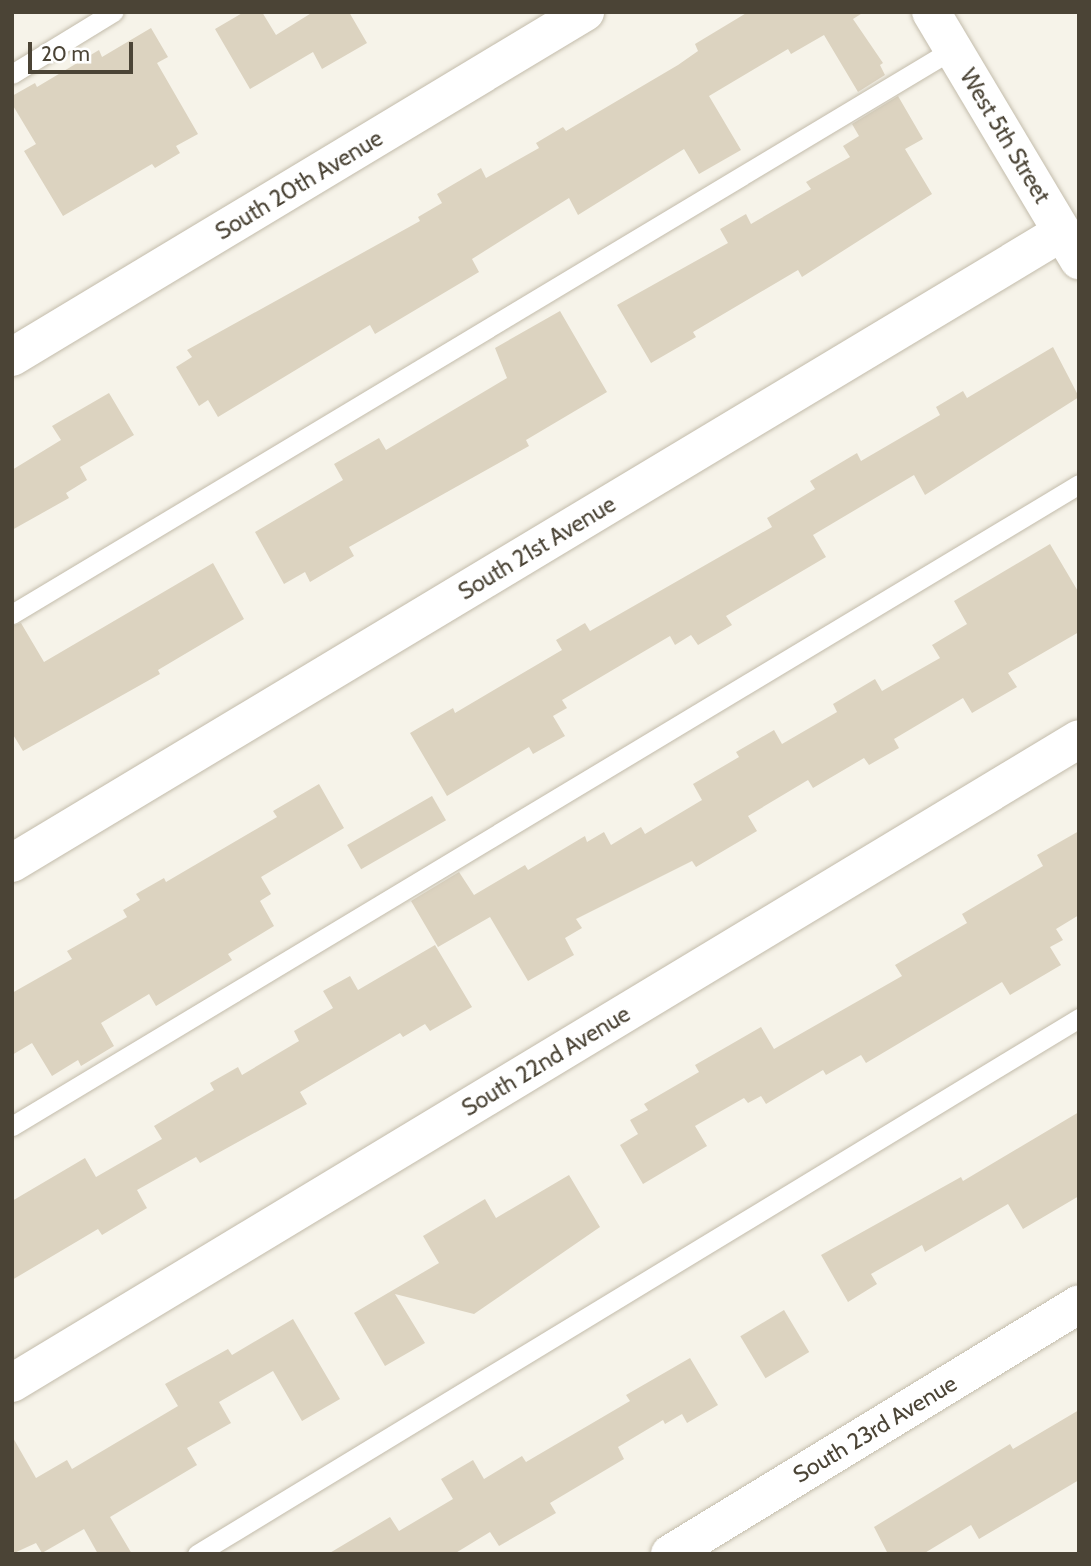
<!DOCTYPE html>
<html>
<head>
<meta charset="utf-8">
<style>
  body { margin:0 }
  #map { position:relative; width:1091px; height:1566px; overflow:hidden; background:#f6f3e9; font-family:Cabin,sans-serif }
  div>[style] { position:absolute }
  .building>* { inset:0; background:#dcd3c0; transform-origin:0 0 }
  .roads { filter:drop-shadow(0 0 2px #c3bcab) drop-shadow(0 0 2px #c3bcab) }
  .service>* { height:19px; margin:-9.5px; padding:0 9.5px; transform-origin:9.5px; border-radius:9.5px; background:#fff }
  .minor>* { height:38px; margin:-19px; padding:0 19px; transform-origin:19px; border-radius:19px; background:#fff }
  span { translate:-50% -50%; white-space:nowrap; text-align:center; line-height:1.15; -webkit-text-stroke:7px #fff; paint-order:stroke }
  .street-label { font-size:23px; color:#4b4436 }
  .frame { position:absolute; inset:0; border:14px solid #4b4436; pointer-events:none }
  .scale { position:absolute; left:28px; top:42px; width:105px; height:32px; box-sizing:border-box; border:4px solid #4b4436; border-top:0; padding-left:9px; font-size:21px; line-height:24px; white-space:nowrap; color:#4b4436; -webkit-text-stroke:5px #fff; paint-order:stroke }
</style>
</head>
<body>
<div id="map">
  <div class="building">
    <i style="clip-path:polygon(244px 12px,262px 12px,276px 35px,313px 12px,349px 12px,367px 43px,322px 69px,313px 52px,250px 89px,215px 29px)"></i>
    <i style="clip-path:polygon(748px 12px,864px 12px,853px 19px,883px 63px,880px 65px,885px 75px,858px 92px,824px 35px,791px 54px,788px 49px,709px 96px,741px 150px,699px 174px,684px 149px,578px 215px,569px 198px,472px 259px,479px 272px,375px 334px,370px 325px,218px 417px,208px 400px,199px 406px,176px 367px,192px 357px,187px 350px,420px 221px,418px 217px,442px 203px,437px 194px,481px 168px,486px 178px,539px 148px,536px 143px,563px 127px,566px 131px,678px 65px,698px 51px,695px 44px)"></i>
    <i style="clip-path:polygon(151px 28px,168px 57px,157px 63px,198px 134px,176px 146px,180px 153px,155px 168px,152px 164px,63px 216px,24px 151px,36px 144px,12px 104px,12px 96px,35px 83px,37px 87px,99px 50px,102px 57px)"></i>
    <i style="clip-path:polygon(898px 96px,923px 139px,905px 149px,932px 194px,802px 277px,798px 270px,693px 332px,696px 337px,651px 363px,617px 305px,728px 243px,720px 229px,746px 214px,751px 224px,811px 189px,806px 182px,850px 157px,843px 146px,859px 136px,852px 124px)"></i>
    <i style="clip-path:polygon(560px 311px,607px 392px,526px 440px,529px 446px,349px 547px,354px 556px,310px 582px,305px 572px,284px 584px,255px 532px,343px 480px,334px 464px,379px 438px,386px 450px,507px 378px,495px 348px)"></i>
    <i style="clip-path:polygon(1053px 347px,1079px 397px,925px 495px,914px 475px,813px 535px,826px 557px,726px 616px,732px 625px,698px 645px,691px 635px,675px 645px,670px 636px,562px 700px,567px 708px,553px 716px,565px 736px,533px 754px,529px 747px,447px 796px,410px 733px,453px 708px,455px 713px,562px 650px,556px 640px,585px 623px,590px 631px,772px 527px,767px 518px,815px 489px,810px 481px,857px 453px,861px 461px,940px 415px,936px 407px,963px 391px,967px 398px)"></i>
    <i style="clip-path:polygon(109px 393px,134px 435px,80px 467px,87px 480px,66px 493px,69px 498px,12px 530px,12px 470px,61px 440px,52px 426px)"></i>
    <i style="clip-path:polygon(1050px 544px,1079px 593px,1079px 632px,1008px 673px,1017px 687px,972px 713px,963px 698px,894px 739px,899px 748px,869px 765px,864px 758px,813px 788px,808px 780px,748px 816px,757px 831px,696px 867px,692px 861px,576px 919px,582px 928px,565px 938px,574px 955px,528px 981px,490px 917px,438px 947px,411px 901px,459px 872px,474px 895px,525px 865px,528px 870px,585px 836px,587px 842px,604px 832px,611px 845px,641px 827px,645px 834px,702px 800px,693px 784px,739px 757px,736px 752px,774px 730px,782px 744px,837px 712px,833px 704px,875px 679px,882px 691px,940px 658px,932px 645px,967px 624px,954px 601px)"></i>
    <i style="clip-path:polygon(213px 563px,244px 619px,158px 670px,160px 674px,23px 751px,12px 733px,12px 626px,21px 623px,44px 662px)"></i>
    <i style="clip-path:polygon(319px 784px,344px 828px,261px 877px,271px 894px,260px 901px,274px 926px,228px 954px,232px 960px,156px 1006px,149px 994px,101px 1023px,114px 1046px,81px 1066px,78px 1060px,52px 1076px,32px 1043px,12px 1055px,12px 993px,72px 959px,67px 951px,127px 917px,123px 910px,140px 900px,136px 894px,164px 878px,166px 882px,277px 817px,273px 811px)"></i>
    <i style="left:432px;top:796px;width:28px;height:98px;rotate:60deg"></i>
    <i style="clip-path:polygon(1079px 831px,1079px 915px,1056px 929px,1063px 940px,1050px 947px,1061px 965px,1010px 995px,1002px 982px,866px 1063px,861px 1055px,826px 1075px,823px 1070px,766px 1104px,761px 1096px,748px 1103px,744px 1098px,695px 1126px,707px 1146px,643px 1184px,620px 1145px,638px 1134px,630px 1120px,648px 1110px,644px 1104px,699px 1072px,695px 1065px,761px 1027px,774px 1049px,902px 976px,895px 965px,967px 923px,962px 914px,1043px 866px,1037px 855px)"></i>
    <i style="clip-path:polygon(435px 945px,472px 1007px,430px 1031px,425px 1024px,403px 1037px,400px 1033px,300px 1092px,307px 1104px,200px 1163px,196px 1157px,137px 1190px,147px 1208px,102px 1235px,98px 1229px,12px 1280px,12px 1201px,85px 1158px,96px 1177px,162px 1139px,154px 1126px,214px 1090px,210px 1083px,238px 1067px,242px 1075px,299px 1041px,294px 1031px,333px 1008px,323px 991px,350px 976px,358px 990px)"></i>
    <i style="clip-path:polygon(1079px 1112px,1079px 1196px,1023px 1229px,1008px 1204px,925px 1252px,922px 1245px,871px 1274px,877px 1284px,848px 1302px,821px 1255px,961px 1177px,963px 1181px)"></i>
    <i style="clip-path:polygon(569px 1175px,600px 1227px,474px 1314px,395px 1294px,425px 1343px,385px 1366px,354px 1313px,439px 1263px,423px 1236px,485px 1199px,496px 1218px)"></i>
    <i style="left:784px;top:1310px;width:49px;height:51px;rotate:59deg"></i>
    <i style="clip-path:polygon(293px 1319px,340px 1399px,302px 1421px,273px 1371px,219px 1402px,231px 1423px,187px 1448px,197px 1465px,110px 1517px,132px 1554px,98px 1554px,84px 1529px,42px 1553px,36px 1543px,12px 1554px,12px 1436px,36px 1478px,67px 1460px,72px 1469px,178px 1406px,165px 1384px,228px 1349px,232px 1355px)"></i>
    <i style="clip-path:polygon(690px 1358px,718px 1405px,687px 1423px,682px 1414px,665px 1424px,663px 1420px,618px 1447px,624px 1459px,550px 1503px,556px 1513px,499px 1546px,490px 1532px,454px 1554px,328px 1554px,390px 1517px,399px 1531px,453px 1499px,441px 1479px,473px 1460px,484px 1479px,522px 1456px,526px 1462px,630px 1401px,626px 1395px)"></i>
    <i style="clip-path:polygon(1079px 1410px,1079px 1480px,979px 1539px,971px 1525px,923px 1554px,888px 1554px,874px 1527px,1010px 1444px,1013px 1449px)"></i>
  </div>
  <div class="roads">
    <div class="service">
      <i style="left:12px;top:74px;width:119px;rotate:-31.5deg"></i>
      <i style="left:12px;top:614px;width:1098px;rotate:-30.98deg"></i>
      <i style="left:12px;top:1126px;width:1245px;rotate:-31.03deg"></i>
      <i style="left:197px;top:1554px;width:1032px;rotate:-31.29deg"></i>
    </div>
    <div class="minor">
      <i style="left:931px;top:12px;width:289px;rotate:59.2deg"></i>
      <i style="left:12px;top:357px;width:669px;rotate:-31.05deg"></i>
      <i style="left:12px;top:863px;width:1225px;rotate:-31deg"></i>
      <i style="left:12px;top:1383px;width:1246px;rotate:-31.11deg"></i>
      <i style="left:670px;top:1554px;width:479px;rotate:-31.4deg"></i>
    </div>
  </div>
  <div class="street-label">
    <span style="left:1005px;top:136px;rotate:59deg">West 5th Street</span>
    <span style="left:299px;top:185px;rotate:-31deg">South 20th Avenue</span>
    <span style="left:537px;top:548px;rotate:-31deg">South 21st Avenue</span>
    <span style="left:546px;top:1061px;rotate:-31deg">South 22nd Avenue</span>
    <span style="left:875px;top:1429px;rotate:-31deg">South 23rd Avenue</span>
  </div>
  <div class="frame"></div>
  <div class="scale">20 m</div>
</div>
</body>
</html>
